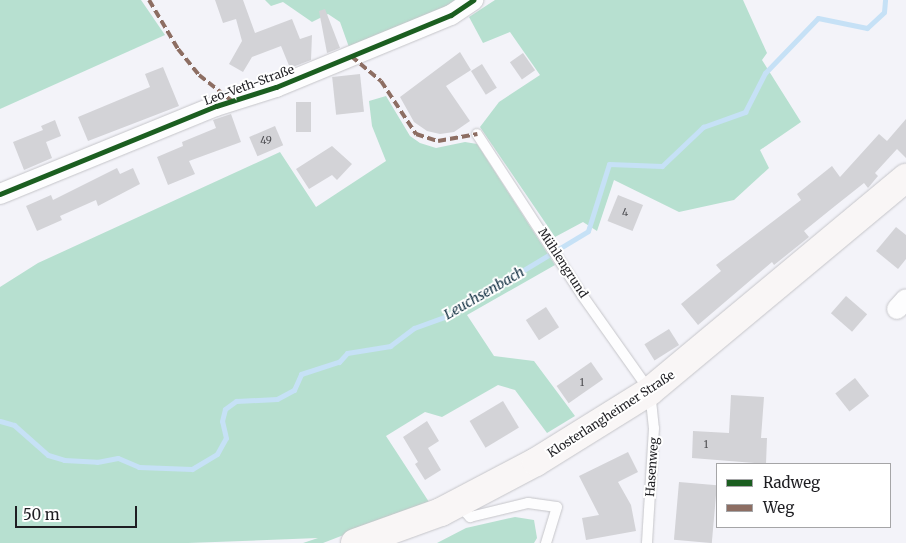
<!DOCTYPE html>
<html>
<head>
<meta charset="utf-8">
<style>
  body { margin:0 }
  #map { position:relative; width:906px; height:543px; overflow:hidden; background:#f3f3f9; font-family:Merriweather,serif }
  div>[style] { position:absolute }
  .green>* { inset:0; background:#b7e0d0 }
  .stream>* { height:5px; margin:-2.5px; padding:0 2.5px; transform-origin:2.5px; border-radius:2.5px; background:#c6e1f6 }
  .building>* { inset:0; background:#d3d3d7; transform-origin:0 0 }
  .roads { filter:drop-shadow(0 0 1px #c5c5c9) drop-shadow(0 0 1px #c5c5c9) }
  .service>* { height:10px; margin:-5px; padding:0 5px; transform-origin:5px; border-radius:5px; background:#fdfdfe }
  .minor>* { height:20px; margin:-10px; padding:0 10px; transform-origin:10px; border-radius:10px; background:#fdfdfe }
  .secondary>* { height:28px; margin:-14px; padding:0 14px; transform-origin:14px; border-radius:14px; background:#f9f6f6 }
  .quiet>* { height:4px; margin-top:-2px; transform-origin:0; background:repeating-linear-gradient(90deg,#8d6e63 0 8px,transparent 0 12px) }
  .cycleway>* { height:5px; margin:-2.5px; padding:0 2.5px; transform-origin:2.5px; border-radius:2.5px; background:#1b5e20 }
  span { translate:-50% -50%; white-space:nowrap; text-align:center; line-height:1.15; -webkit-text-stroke:4px #fff; paint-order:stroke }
  .number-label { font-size:10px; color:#4b4b4f }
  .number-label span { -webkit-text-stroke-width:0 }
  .street-label { font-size:12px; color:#1e1e22 }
  .water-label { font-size:14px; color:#0e2d3f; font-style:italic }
  .legend { position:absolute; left:716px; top:463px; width:175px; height:65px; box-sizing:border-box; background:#fff; border:1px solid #a5a5a7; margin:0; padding:6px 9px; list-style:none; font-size:15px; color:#1e1e22 }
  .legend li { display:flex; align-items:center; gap:10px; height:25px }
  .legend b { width:25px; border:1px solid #a5a5a7 }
  .scale { position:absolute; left:15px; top:506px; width:122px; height:22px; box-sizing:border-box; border:2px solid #1e1e22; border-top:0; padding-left:6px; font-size:15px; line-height:18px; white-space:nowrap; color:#1e1e22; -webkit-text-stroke:4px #fff; paint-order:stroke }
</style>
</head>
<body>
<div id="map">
  <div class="green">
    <i style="clip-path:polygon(0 0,141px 0,165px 35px,0 109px)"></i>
    <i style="clip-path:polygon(265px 0,459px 0,413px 25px,350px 50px,340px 22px,328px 14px,312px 22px,283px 2px,271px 6px)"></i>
    <i style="clip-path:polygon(495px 0,743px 0,767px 53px,762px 60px,801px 122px,760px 150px,769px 168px,734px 200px,679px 212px,614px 180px,597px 231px,583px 222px,555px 237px,480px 127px,499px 102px,540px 75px,510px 32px,483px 43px,469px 17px)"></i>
    <i style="clip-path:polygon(386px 96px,410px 136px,420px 143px,436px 148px,465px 142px,477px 144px,555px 265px,467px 315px,494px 356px,534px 361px,575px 416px,547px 433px,515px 390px,498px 385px,442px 417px,425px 412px,386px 436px,429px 502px,323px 543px,303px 543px,318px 538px,188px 543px,0 543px,0 287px,38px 263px,280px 152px,316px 207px,386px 161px,372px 126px,369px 101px)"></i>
    <i style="clip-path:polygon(515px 517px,534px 520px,537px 538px,534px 543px,437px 543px,466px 528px)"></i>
  </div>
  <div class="stream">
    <i style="left:0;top:421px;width:15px;rotate:16deg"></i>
    <i style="left:14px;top:425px;width:45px;rotate:41.4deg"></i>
    <i style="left:48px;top:455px;width:17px;rotate:17deg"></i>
    <i style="left:64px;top:460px;width:33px;rotate:3deg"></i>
    <i style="left:97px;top:462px;width:21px;rotate:-11deg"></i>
    <i style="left:118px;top:458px;width:23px;rotate:23deg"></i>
    <i style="left:139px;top:467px;width:53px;rotate:2.2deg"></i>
    <i style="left:192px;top:469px;width:29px;rotate:-31deg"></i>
    <i style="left:217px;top:454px;width:18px;rotate:-61deg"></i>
    <i style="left:226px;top:438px;width:17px;rotate:-103deg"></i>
    <i style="left:222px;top:421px;width:12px;rotate:-76deg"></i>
    <i style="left:225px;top:409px;width:14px;rotate:-36deg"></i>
    <i style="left:236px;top:401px;width:41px;rotate:-2.8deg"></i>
    <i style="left:277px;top:399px;width:19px;rotate:-28deg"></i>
    <i style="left:294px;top:390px;width:17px;rotate:-66deg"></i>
    <i style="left:301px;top:374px;width:40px;rotate:-18deg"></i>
    <i style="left:339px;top:362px;width:12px;rotate:-48deg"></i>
    <i style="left:347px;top:353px;width:44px;rotate:-9.2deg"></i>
    <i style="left:390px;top:346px;width:30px;rotate:-37deg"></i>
    <i style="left:414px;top:328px;width:37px;rotate:-20deg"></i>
    <i style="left:449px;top:315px;width:162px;rotate:-31.1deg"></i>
    <i style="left:588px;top:231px;width:70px;rotate:-72.6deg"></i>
    <i style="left:609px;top:164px;width:53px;rotate:2.2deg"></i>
    <i style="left:662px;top:166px;width:57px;rotate:-43.6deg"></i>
    <i style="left:703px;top:127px;width:45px;rotate:-19.7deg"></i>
    <i style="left:745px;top:112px;width:44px;rotate:-62.9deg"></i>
    <i style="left:765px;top:73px;width:76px;rotate:-46.1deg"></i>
    <i style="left:818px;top:18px;width:50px;rotate:11.5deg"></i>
    <i style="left:867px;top:28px;width:23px;rotate:-43deg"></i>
    <i style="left:884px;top:12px;width:12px;rotate:-85deg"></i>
  </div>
  <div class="building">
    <i style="clip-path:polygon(215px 0,243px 0,255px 33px,292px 19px,300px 39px,312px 35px,311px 60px,290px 68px,281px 46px,252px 57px,243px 72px,229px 64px,242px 41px,236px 19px,223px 23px)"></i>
    <i style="clip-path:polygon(325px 9px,340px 48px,327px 53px,319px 11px)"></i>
    <i style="clip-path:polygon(460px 52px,471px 70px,446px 86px,470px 121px,454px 132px,440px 134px,427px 131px,414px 122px,400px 97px)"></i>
    <i style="left:523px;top:53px;width:21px;height:16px;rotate:55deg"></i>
    <i style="left:482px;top:64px;width:28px;height:13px;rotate:58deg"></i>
    <i style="clip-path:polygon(163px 67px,179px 106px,88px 141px,78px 117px,150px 87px,145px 74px)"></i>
    <i style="left:360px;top:74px;width:38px;height:28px;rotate:84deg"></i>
    <i style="left:296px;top:102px;width:15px;height:30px"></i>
    <i style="clip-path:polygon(231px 114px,241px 142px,189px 161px,195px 174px,168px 185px,157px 157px,183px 146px,182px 142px,216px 128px,213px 120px)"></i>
    <i style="clip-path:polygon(906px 119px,906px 158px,897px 149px,875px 173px,878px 176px,868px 188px,864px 183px,835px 206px,804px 231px,809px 237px,774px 265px,772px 262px,698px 325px,681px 304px,721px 271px,716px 265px,801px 200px,797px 194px,832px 166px,840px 177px,879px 134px,887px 141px)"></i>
    <i style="clip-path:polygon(55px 120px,61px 136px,46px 142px,52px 158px,24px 170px,13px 142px,43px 130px,41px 126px)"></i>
    <i style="left:275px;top:126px;width:21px;height:28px;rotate:67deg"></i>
    <i style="clip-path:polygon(332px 146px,352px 164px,337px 180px,332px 175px,309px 189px,296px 169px)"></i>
    <i style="clip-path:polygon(117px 168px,120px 174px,133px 168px,140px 184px,98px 206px,96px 200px,60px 216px,62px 220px,37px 231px,26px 206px,51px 195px,53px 200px)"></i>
    <i style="left:618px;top:195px;width:27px;height:28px;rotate:22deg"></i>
    <i style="clip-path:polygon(896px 227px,906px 235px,906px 259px,898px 269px,876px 251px)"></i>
    <i style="left:846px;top:296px;width:28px;height:23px;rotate:41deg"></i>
    <i style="left:546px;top:307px;width:24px;height:24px;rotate:57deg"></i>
    <i style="left:669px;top:329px;width:19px;height:29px;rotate:58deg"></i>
    <i style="left:591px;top:362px;width:21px;height:42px;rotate:55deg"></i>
    <i style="left:855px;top:378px;width:23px;height:25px;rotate:52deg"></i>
    <i style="clip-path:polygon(731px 395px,764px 397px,761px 438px,767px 438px,766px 464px,692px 458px,693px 431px,729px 433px)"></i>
    <i style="left:503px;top:401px;width:31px;height:39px;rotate:59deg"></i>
    <i style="clip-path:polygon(427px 421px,439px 441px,428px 448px,441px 470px,425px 480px,415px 464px,418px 462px,403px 437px)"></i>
    <i style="clip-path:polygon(628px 452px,638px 472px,618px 482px,631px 505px,636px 531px,586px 540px,582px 518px,599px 515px,579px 476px)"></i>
    <i style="left:679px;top:482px;width:38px;height:58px;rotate:5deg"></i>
  </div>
  <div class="roads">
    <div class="service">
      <i style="left:477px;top:134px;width:192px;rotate:56.9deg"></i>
      <i style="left:582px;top:295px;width:118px;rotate:54.7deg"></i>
      <i style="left:650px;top:391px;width:37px;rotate:84deg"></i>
      <i style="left:654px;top:428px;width:115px;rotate:93.5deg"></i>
      <i style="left:458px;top:504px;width:18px;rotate:47deg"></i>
      <i style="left:470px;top:517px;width:60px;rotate:-13.6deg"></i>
      <i style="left:528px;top:503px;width:29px;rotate:8deg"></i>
      <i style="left:557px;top:507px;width:38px;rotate:107deg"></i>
    </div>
    <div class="minor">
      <i style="left:0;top:194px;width:233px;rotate:-22.2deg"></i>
      <i style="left:216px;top:106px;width:63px;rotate:-17.6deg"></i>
      <i style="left:276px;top:87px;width:189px;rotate:-22.4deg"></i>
      <i style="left:451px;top:15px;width:27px;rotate:-34deg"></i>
      <i style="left:897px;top:309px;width:13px;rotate:-48deg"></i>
    </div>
    <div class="secondary">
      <i style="left:355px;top:543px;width:91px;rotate:-19.8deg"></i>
      <i style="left:441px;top:512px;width:107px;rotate:-27.8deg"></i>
      <i style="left:536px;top:462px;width:134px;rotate:-31.9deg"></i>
      <i style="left:650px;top:391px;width:333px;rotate:-39.8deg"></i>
    </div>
  </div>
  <div class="quiet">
    <i style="left:149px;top:0;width:57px;rotate:59.4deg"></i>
    <i style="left:178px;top:49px;width:33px;rotate:51deg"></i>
    <i style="left:199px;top:75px;width:42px;rotate:38.2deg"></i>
    <i style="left:351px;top:56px;width:39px;rotate:40deg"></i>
    <i style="left:381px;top:81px;width:64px;rotate:56.6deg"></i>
    <i style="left:416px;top:134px;width:23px;rotate:18deg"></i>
    <i style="left:438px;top:141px;width:40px;rotate:-10deg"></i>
  </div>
  <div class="cycleway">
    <i style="left:0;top:194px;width:233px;rotate:-22.2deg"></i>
    <i style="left:216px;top:106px;width:63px;rotate:-17.6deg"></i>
    <i style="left:276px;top:87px;width:189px;rotate:-22.4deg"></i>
    <i style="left:451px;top:15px;width:27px;rotate:-34deg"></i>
  </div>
  <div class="number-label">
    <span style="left:266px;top:141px">49</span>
    <span style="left:625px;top:213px">4</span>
    <span style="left:582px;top:383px">1</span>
    <span style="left:706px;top:445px">1</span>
  </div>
  <div class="street-label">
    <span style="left:249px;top:85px;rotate:-20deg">Leo-Veth-Straße</span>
    <span style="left:563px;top:263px;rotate:57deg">Mühlengrund</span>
    <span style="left:611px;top:414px;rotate:-33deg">Klosterlangheimer Straße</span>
    <span style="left:652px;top:467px;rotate:-86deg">Hasenweg</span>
  </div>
  <div class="water-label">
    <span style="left:484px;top:293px;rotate:-30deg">Leuchsenbach</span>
  </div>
  <ul class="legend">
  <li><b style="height:6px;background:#1b5e20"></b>Radweg</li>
  <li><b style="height:6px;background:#8d6e63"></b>Weg</li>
  </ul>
  <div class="scale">50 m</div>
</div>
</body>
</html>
